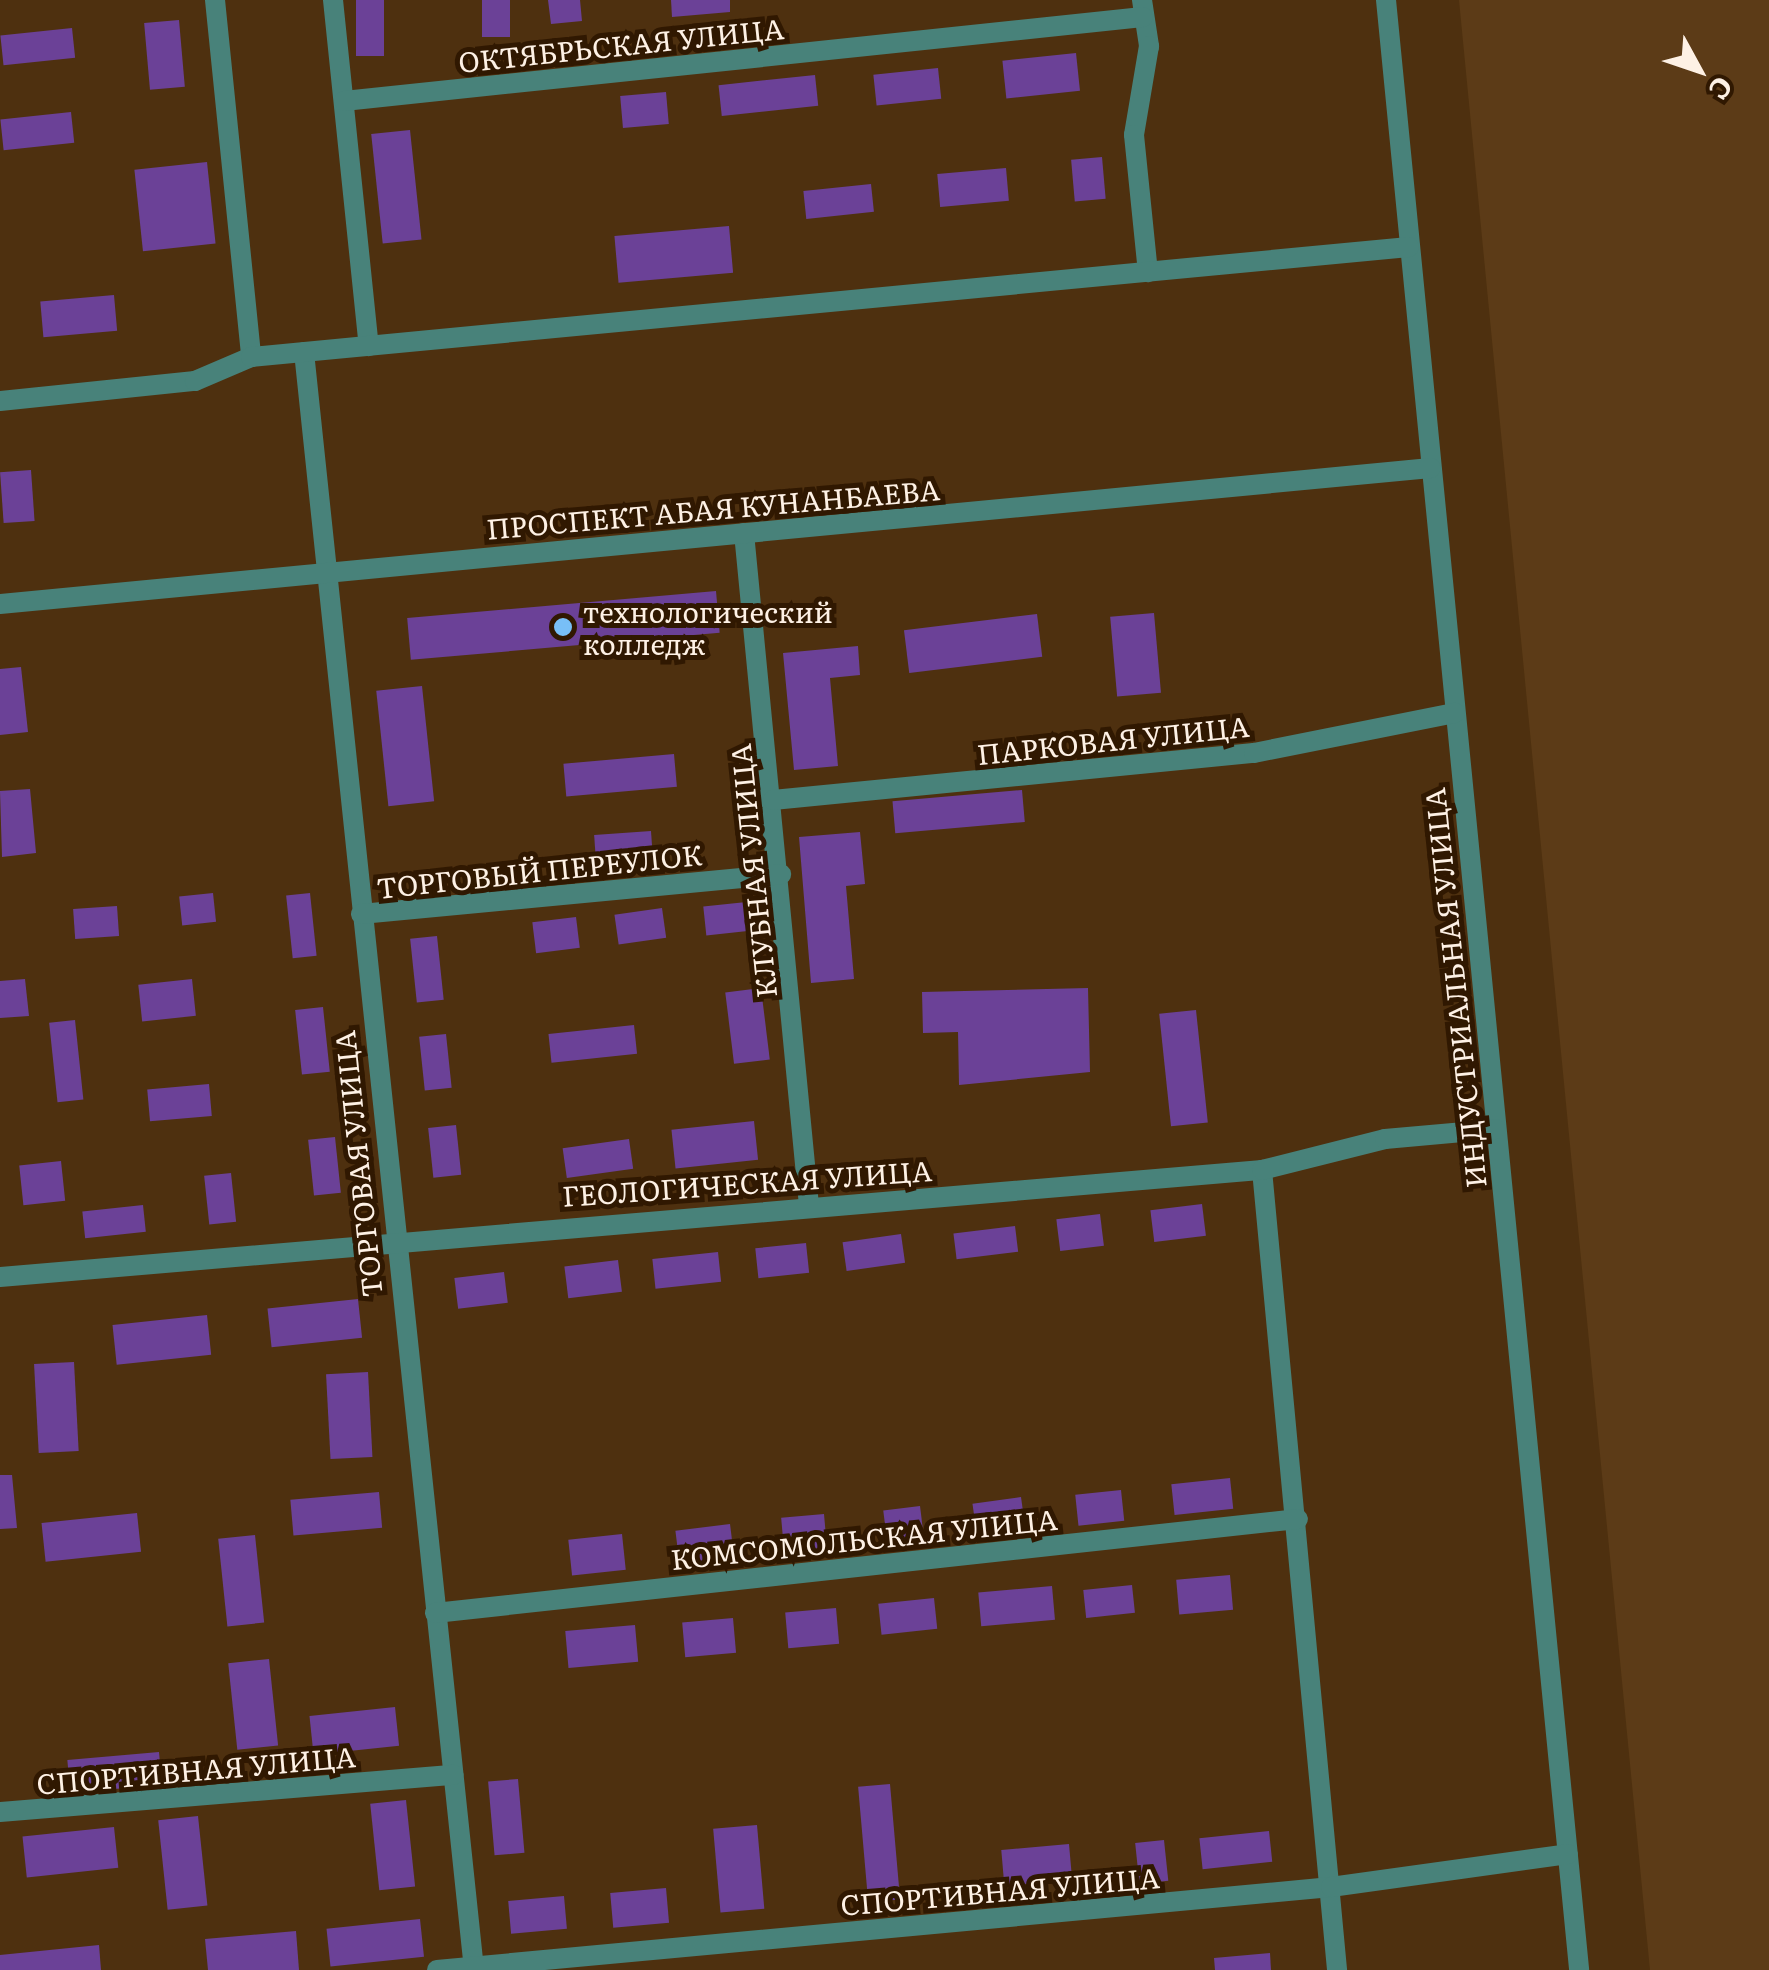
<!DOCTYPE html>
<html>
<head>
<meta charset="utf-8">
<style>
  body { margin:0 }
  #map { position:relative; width:1769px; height:1970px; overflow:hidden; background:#4e300f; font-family:Literata,serif }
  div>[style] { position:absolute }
  .built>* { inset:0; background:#5c3b17 }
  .building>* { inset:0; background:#6b4197; transform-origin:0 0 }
  .street>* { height:20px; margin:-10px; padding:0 10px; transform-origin:10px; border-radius:10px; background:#48827a }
  .dots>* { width:28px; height:28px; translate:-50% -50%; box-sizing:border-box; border:5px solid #301801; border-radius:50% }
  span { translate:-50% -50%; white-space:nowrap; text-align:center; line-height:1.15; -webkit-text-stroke:10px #301801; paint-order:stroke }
  .street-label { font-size:28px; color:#fef1e5 }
  .poi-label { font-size:28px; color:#fef1e5 }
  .left { translate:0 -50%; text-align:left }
  .north { position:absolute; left:1649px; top:20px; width:100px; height:100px; -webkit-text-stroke:8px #301801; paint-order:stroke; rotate:130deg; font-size:28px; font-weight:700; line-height:40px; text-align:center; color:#fef1e5 }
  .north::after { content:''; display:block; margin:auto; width:35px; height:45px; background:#fef1e5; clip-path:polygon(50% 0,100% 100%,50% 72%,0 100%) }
</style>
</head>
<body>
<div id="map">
  <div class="built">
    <i style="clip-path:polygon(1459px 0,1769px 0,1769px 1970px,1650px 1970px)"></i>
  </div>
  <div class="building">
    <i style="left:356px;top:0;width:28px;height:56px"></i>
    <i style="left:482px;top:0;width:28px;height:37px"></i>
    <i style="clip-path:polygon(548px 0,580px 0,582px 21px,551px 24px)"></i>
    <i style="clip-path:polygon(671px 0,730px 0,730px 12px,672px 17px)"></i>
    <i style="left:179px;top:20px;width:67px;height:35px;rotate:85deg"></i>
    <i style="left:72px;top:28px;width:30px;height:72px;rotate:84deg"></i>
    <i style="left:1076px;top:53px;width:38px;height:74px;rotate:84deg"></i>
    <i style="left:938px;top:68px;width:31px;height:65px;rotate:84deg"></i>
    <i style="left:815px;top:75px;width:31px;height:97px;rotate:84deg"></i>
    <i style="left:666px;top:92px;width:32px;height:46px;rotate:85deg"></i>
    <i style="left:71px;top:112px;width:31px;height:71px;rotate:84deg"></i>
    <i style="left:410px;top:130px;width:110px;height:39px;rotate:84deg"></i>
    <i style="left:1102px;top:157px;width:42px;height:31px;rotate:85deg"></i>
    <i style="left:207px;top:162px;width:82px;height:73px;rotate:84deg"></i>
    <i style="left:1006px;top:168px;width:33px;height:69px;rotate:85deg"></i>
    <i style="left:871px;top:184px;width:28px;height:68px;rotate:84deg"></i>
    <i style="left:729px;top:226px;width:47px;height:115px;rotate:85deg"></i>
    <i style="left:114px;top:295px;width:36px;height:74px;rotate:85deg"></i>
    <i style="left:31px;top:470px;width:51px;height:31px;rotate:86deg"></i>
    <i style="left:716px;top:591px;width:42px;height:310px;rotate:85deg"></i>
    <i style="left:1154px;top:613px;width:80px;height:44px;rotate:85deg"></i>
    <i style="left:1037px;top:614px;width:43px;height:134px;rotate:83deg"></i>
    <i style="clip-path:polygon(858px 646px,860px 675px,830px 678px,838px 766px,794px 770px,783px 653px)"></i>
    <i style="clip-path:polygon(21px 667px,28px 732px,0 735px,0 669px)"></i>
    <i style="left:422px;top:686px;width:116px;height:46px;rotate:84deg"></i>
    <i style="left:674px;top:754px;width:33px;height:111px;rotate:85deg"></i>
    <i style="clip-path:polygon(30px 789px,36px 853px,2px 857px,0 791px)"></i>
    <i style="left:1022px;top:790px;width:32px;height:130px;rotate:85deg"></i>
    <i style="left:651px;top:831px;width:28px;height:57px;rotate:86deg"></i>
    <i style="clip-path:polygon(860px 832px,865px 884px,846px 886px,854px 979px,811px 983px,799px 837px)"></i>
    <i style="left:213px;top:893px;width:29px;height:34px;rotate:84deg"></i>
    <i style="left:310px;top:893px;width:63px;height:24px;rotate:84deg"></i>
    <i style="left:756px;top:901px;width:29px;height:53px;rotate:84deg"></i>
    <i style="left:117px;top:906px;width:30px;height:44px;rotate:86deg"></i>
    <i style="left:662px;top:908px;width:30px;height:48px;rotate:82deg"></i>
    <i style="left:576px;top:917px;width:31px;height:44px;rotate:83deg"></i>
    <i style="left:437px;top:936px;width:64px;height:27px;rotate:84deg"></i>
    <i style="clip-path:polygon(25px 979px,29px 1016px,0 1018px,0 981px)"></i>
    <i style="left:192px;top:979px;width:37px;height:54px;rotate:84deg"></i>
    <i style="left:761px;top:988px;width:72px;height:36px;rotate:83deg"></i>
    <i style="clip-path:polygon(1088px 988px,1090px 1072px,959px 1085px,958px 1032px,923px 1033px,922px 992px)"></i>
    <i style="left:323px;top:1007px;width:65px;height:28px;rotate:84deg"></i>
    <i style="left:1196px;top:1010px;width:113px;height:37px;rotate:84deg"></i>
    <i style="left:75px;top:1020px;width:80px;height:26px;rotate:84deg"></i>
    <i style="left:634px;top:1025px;width:29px;height:86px;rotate:84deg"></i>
    <i style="left:446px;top:1034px;width:54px;height:27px;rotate:84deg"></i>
    <i style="left:209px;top:1084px;width:32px;height:62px;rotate:85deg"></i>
    <i style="left:754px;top:1121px;width:39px;height:83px;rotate:84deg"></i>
    <i style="left:456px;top:1125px;width:50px;height:28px;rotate:84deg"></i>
    <i style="left:335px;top:1137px;width:56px;height:27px;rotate:84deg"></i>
    <i style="left:629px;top:1139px;width:30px;height:67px;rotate:82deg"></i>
    <i style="left:61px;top:1161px;width:40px;height:42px;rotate:84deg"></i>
    <i style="left:231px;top:1173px;width:49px;height:27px;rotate:84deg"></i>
    <i style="left:1202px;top:1204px;width:32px;height:52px;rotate:83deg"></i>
    <i style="left:143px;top:1205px;width:27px;height:61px;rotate:84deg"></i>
    <i style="left:1100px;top:1214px;width:32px;height:44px;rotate:83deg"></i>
    <i style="left:1015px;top:1226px;width:26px;height:62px;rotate:83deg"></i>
    <i style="left:901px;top:1234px;width:29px;height:59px;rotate:82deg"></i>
    <i style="left:806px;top:1243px;width:30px;height:51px;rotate:84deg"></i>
    <i style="left:718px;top:1252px;width:30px;height:66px;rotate:84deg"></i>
    <i style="left:618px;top:1260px;width:32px;height:54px;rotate:83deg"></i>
    <i style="left:504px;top:1272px;width:31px;height:50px;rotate:83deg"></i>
    <i style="left:358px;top:1299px;width:39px;height:91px;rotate:84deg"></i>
    <i style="left:207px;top:1315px;width:40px;height:95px;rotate:84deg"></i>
    <i style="left:74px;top:1362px;width:89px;height:40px;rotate:87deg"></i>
    <i style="left:368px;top:1372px;width:85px;height:42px;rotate:87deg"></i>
    <i style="clip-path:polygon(0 1475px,12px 1475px,17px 1528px,0 1529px)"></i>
    <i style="left:1230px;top:1478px;width:31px;height:59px;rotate:84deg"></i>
    <i style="left:1121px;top:1490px;width:31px;height:46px;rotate:84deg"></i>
    <i style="left:379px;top:1492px;width:36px;height:89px;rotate:85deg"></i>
    <i style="left:1021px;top:1497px;width:28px;height:49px;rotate:82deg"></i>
    <i style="left:920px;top:1506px;width:33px;height:37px;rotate:83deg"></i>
    <i style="left:137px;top:1513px;width:39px;height:96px;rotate:84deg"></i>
    <i style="left:824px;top:1514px;width:34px;height:43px;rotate:85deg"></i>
    <i style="left:730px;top:1524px;width:34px;height:55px;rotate:83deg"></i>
    <i style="left:622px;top:1534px;width:36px;height:54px;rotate:84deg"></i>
    <i style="left:255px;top:1535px;width:88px;height:37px;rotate:84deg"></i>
    <i style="left:1230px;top:1575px;width:35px;height:54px;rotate:85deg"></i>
    <i style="left:1132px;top:1585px;width:28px;height:49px;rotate:84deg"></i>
    <i style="left:1052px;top:1586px;width:34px;height:74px;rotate:85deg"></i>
    <i style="left:934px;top:1598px;width:31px;height:56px;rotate:84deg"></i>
    <i style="left:836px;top:1608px;width:36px;height:51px;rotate:85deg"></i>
    <i style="left:733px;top:1618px;width:35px;height:51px;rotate:85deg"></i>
    <i style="left:635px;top:1625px;width:37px;height:70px;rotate:85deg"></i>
    <i style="left:269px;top:1659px;width:87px;height:41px;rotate:84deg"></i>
    <i style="left:395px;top:1707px;width:39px;height:86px;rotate:84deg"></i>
    <i style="left:159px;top:1752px;width:33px;height:92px;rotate:85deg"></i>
    <i style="left:518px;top:1779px;width:74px;height:30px;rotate:85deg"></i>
    <i style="left:890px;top:1784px;width:116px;height:32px;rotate:85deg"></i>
    <i style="left:406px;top:1800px;width:87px;height:36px;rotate:84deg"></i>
    <i style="left:198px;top:1816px;width:90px;height:40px;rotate:84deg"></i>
    <i style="left:757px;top:1825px;width:84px;height:44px;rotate:85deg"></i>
    <i style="left:114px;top:1827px;width:41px;height:92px;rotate:84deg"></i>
    <i style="left:1269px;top:1831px;width:31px;height:70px;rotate:84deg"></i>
    <i style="left:1164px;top:1840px;width:41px;height:29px;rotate:84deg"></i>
    <i style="left:1069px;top:1844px;width:36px;height:68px;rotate:85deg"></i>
    <i style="left:666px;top:1888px;width:35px;height:56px;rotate:85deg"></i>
    <i style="left:564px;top:1896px;width:33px;height:56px;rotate:85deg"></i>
    <i style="left:420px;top:1919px;width:38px;height:94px;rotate:84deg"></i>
    <i style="clip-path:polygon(296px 1931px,299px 1970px,208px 1970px,205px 1939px)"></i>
    <i style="clip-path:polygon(99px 1945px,101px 1970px,0 1970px,0 1955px)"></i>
    <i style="clip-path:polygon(1270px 1953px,1271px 1970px,1215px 1970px,1214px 1958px)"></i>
  </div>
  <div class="street">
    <i style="left:215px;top:0;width:359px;rotate:84.2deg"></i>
    <i style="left:333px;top:0;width:348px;rotate:84.1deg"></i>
    <i style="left:1142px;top:0;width:47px;rotate:81.3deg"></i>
    <i style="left:1149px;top:46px;width:90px;rotate:99.6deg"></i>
    <i style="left:1134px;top:135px;width:138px;rotate:84.2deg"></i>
    <i style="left:1386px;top:0;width:1979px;rotate:84.4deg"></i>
    <i style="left:344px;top:101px;width:803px;rotate:-6deg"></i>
    <i style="left:304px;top:352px;width:1627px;rotate:84deg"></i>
    <i style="left:0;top:401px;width:196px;rotate:-5.9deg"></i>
    <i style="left:195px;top:381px;width:61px;rotate:-23.2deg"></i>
    <i style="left:251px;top:357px;width:1163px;rotate:-5.43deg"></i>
    <i style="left:744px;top:533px;width:675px;rotate:84.48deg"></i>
    <i style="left:0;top:604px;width:1437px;rotate:-5.43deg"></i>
    <i style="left:773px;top:800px;width:483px;rotate:-5.6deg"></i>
    <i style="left:1254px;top:753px;width:205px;rotate:-11.3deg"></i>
    <i style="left:361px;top:914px;width:422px;rotate:-5.4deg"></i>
    <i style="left:1262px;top:1170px;width:804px;rotate:84.64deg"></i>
    <i style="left:0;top:1277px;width:1267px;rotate:-4.85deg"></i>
    <i style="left:1262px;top:1170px;width:127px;rotate:-14.1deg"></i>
    <i style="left:1385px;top:1139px;width:111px;rotate:-5.1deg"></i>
    <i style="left:435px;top:1613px;width:868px;rotate:-6.22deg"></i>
    <i style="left:0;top:1812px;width:455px;rotate:-4.7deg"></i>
    <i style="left:437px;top:1970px;width:898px;rotate:-5.3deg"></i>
    <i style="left:1331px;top:1887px;width:239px;rotate:-7.9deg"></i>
  </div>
  <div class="dots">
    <i style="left:563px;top:627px;background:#78bff7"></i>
  </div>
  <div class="street-label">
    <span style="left:621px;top:44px;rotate:-6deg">ОКТЯБРЬСКАЯ УЛИЦА</span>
    <span style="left:713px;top:508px;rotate:-5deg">ПРОСПЕКТ АБАЯ КУНАНБАЕВА</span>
    <span style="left:1113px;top:739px;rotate:-6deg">ПАРКОВАЯ УЛИЦА</span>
    <span style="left:539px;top:870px;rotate:-6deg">ТОРГОВЫЙ ПЕРЕУЛОК</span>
    <span style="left:752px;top:871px;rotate:-96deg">КЛУБНАЯ УЛИЦА</span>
    <span style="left:1454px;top:988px;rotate:-96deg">ИНДУСТРИАЛЬНАЯ УЛИЦА</span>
    <span style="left:357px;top:1164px;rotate:-96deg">ТОРГОВАЯ УЛИЦА</span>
    <span style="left:747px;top:1182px;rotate:-4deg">ГЕОЛОГИЧЕСКАЯ УЛИЦА</span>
    <span style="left:864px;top:1538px;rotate:-6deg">КОМСОМОЛЬСКАЯ УЛИЦА</span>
    <span style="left:196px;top:1769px;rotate:-5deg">СПОРТИВНАЯ УЛИЦА</span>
    <span style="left:1000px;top:1890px;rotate:-5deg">СПОРТИВНАЯ УЛИЦА</span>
  </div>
  <div class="poi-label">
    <span class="left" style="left:583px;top:627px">технологический<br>колледж</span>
  </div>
  <div class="north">С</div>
</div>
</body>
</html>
